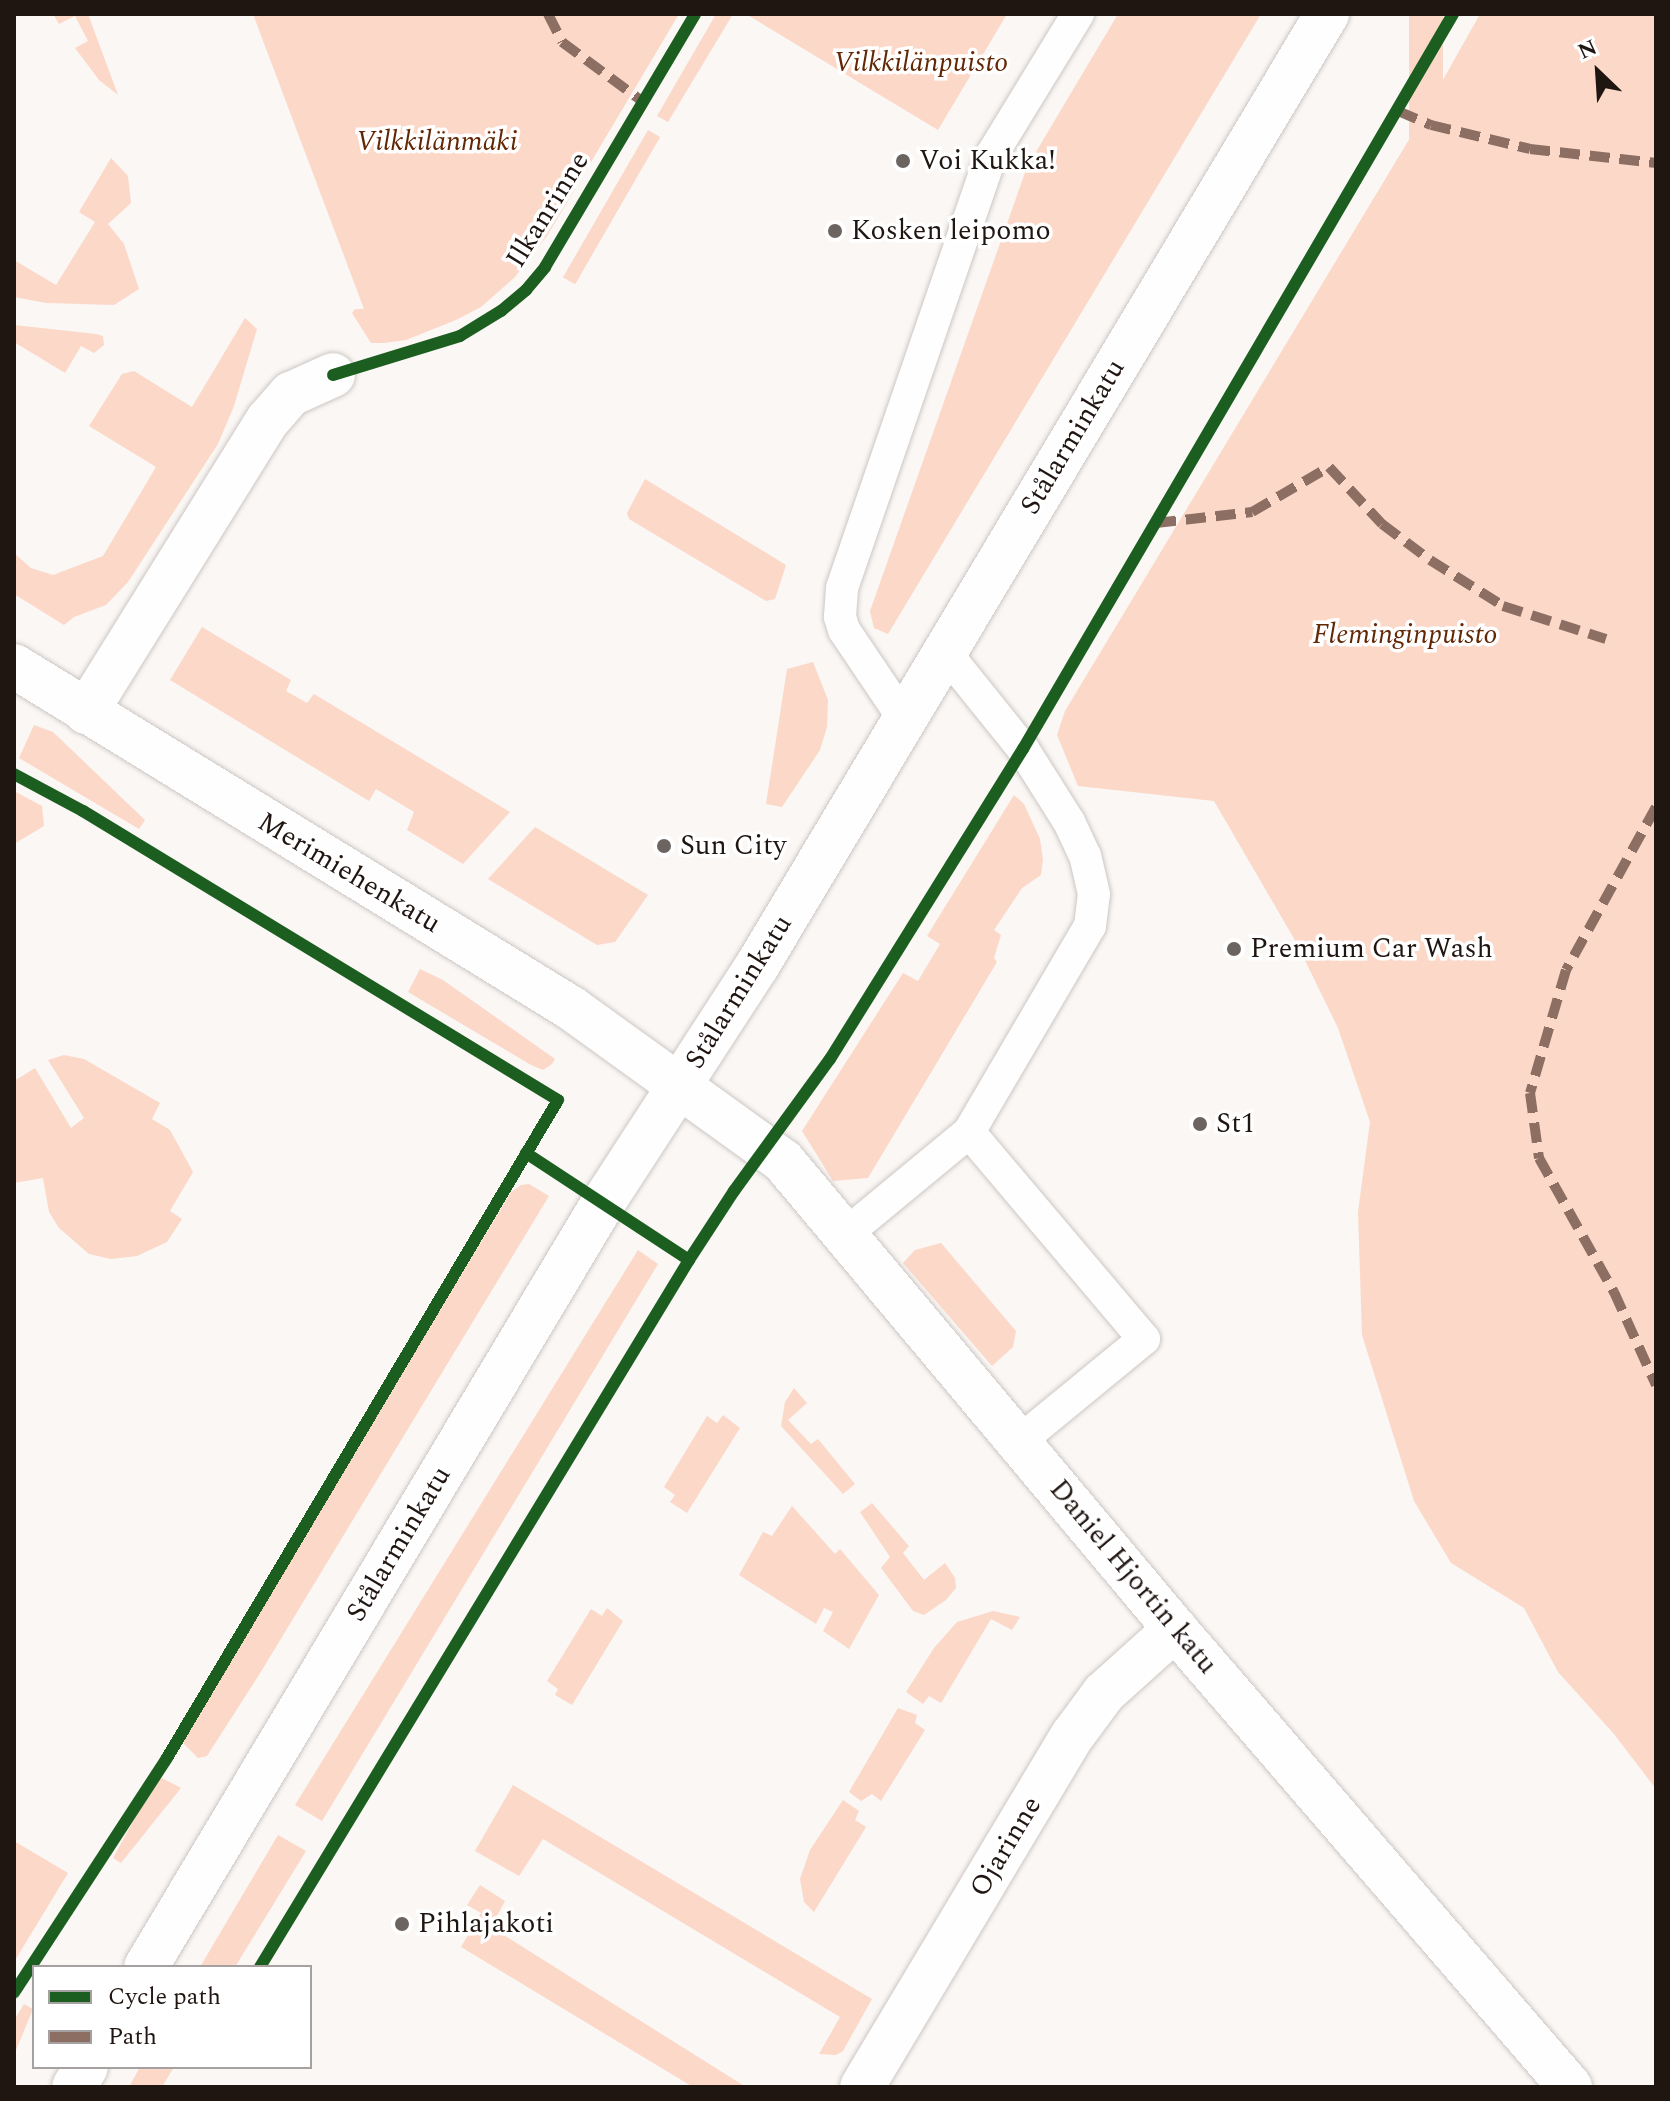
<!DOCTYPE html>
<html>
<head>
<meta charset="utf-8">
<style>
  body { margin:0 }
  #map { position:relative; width:1670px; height:2101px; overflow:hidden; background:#faf7f5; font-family:Spectral,serif }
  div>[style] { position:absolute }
  .green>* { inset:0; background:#fcd8c8; transform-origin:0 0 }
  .roads { filter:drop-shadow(0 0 2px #cdc7c3) drop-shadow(0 0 2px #cdc7c3) }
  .lane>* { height:32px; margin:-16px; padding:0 16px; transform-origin:16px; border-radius:16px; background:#fefefe }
  .street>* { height:44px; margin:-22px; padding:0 22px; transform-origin:22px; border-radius:22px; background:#fefefe }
  .secondary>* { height:44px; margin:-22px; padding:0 22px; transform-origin:22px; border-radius:22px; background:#fefefe }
  .quiet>* { height:10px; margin-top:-5px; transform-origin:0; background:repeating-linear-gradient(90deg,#8d6e63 0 20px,transparent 0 30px) }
  .cycleway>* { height:12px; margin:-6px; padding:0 6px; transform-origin:6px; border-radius:6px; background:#1b5e20 }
  .dots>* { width:22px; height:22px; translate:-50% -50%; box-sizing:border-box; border:4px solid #fff; border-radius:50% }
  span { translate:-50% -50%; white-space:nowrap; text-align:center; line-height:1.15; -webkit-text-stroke:7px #fff; paint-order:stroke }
  .park-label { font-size:28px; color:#622705; font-style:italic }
  .poi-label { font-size:28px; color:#1f1511 }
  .left { translate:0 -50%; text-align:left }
  .street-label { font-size:28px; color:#1f1511 }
  .frame { position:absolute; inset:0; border:16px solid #1f1511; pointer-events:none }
  .legend { position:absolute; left:32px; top:1965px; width:280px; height:104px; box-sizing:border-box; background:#fff; border:2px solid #a5a1a0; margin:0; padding:10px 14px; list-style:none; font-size:24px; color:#1f1511 }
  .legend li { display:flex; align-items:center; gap:16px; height:40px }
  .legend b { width:40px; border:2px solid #a5a1a0 }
  .north { position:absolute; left:1558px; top:32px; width:80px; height:80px; -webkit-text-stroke:6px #fff; paint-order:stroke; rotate:335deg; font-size:22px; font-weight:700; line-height:32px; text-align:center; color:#1f1511 }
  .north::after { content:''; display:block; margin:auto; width:28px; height:36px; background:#1f1511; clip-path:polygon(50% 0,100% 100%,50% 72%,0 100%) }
</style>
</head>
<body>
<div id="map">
  <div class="green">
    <i style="clip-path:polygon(53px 14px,88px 14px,118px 95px,99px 80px,75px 48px,88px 41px,75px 16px,59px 24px)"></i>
    <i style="clip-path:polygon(253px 14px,679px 14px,547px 236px,515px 277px,481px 307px,456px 320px,406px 340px,384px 343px,371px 343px,352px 313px,355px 309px,364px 309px)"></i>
    <i style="clip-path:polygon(716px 14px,733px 14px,668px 122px,657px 116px)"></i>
    <i style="clip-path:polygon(746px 14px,1007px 14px,938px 130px)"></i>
    <i style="clip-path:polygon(1118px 14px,1261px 14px,888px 634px,874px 628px,870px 611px,1027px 167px)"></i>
    <i style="left:1409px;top:14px;width:34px;height:762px"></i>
    <i style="clip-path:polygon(1480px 14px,1656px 14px,1656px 1789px,1614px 1734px,1558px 1672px,1524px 1608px,1451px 1563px,1414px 1501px,1362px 1335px,1358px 1212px,1370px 1122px,1338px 1028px,1296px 942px,1214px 801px,1078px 786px,1057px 735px,1065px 711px,1413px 133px)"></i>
    <i style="left:648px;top:130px;width:14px;height:170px;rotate:30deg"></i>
    <i style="clip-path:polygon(111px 158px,128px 176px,131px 203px,108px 224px,124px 244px,139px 289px,114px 305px,46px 303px,14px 297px,14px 260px,56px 285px,95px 222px,79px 212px)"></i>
    <i style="clip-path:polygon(245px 318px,257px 329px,234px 406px,218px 444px,128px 582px,106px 605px,74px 617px,64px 625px,14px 594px,14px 553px,31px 568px,53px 575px,103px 556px,156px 467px,89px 426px,122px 374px,134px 371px,192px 407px)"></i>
    <i style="clip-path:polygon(14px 325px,96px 334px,103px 336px,104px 345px,94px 353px,81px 346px,65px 373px,14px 342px)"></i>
    <i style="clip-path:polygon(645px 479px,786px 565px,775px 599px,766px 601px,629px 519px,627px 513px)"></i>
    <i style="clip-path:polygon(202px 627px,291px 680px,286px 691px,307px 703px,314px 694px,510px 812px,463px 864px,407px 830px,414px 812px,376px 789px,369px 801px,170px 680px)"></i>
    <i style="clip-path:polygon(813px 662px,828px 700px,827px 727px,820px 750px,782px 807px,766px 804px,787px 669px)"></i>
    <i style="clip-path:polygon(34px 725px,53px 732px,145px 820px,139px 829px,19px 758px)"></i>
    <i style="clip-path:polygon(14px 791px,42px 806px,44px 826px,14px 844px)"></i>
    <i style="clip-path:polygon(1014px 795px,1024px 804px,1040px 839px,1043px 860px,1041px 875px,1022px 888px,994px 930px,1001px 935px,994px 958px,997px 962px,868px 1178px,833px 1181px,802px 1131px,903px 973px,918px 981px,940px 944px,927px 936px)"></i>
    <i style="clip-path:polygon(535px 827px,648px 895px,615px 942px,597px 945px,488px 879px)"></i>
    <i style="clip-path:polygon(420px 969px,443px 980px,555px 1059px,552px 1064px,543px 1070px,531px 1065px,408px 992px)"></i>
    <i style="clip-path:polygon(64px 1055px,84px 1059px,160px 1103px,152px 1119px,170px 1130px,193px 1172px,170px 1211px,182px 1219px,167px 1242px,137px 1256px,111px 1259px,89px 1254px,59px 1228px,49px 1212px,43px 1178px,14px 1183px,14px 1081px,35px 1068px,71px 1128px,84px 1118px,48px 1060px)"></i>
    <i style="clip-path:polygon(529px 1184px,549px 1196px,262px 1670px,207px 1756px,198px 1758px,184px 1744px,184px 1737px,511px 1192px,521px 1185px)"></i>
    <i style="clip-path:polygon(941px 1243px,1016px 1331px,1013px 1347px,992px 1366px,903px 1263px,915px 1250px)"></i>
    <i style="clip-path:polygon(638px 1250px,658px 1264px,322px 1821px,295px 1805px)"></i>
    <i style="clip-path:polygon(794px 1388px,807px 1403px,788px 1420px,811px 1444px,818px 1439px,855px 1484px,843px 1494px,781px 1426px,785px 1402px)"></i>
    <i style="clip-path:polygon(723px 1415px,740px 1428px,687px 1513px,670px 1502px,675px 1495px,664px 1487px,707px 1416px,717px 1423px)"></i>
    <i style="clip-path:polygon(872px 1503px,909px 1546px,903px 1553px,924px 1580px,945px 1563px,955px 1578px,956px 1588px,946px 1600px,924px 1615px,913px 1611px,881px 1568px,890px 1557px,860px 1512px)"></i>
    <i style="clip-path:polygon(792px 1506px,835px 1554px,840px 1549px,879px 1595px,849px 1649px,823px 1631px,833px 1612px,824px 1608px,816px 1624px,739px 1575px,763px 1532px,772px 1536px)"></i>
    <i style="clip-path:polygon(607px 1608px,623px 1621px,572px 1705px,555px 1695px,558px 1689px,547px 1681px,591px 1609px,602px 1616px)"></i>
    <i style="clip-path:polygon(993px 1611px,1020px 1617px,1012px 1630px,991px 1619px,941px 1703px,929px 1696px,923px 1704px,906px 1692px,934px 1648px,957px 1622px)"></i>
    <i style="clip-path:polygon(898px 1708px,917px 1715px,915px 1723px,925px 1730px,881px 1801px,872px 1794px,861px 1801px,849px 1792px)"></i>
    <i style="clip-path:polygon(162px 1778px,181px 1788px,121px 1863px,113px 1858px,155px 1782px)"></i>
    <i style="clip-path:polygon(513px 1785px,872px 1999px,843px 2051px,836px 2055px,819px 2054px,840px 2017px,543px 1839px,519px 1876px,475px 1851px)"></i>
    <i style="clip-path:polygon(843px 1800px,859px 1811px,855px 1820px,866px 1827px,814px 1912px,804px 1902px,800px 1879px,810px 1850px)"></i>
    <i style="clip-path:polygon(278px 1835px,306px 1851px,235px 1967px,200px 1967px)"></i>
    <i style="clip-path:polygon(14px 1841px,68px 1873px,14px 1962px)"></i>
    <i style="clip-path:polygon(480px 1885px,505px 1901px,491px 1927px,746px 2087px,693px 2087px,461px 1947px,481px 1913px,467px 1905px)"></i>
    <i style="clip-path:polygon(24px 2004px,33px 2009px,14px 2055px,14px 2020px)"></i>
    <i style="clip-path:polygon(140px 2067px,174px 2067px,162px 2087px,129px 2087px)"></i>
  </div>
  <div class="roads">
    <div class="lane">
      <i style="left:904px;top:719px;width:107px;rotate:-124deg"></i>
      <i style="left:844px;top:630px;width:14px;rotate:-107deg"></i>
      <i style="left:840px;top:617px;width:29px;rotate:-86deg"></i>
      <i style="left:842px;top:588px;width:457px;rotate:-71deg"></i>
      <i style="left:991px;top:156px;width:167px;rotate:-58.5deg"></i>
      <i style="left:969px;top:1132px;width:271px;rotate:49.8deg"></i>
      <i style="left:1144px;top:1339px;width:161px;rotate:140.6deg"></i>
      <i style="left:847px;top:1233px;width:158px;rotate:-39.6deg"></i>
      <i style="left:969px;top:1132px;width:239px;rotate:-59.6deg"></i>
      <i style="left:1090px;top:926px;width:32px;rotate:-83deg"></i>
      <i style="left:1094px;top:894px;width:39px;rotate:-103deg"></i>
      <i style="left:1085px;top:856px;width:38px;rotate:-115deg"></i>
      <i style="left:1069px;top:822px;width:86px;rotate:-122.2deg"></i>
      <i style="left:1023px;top:749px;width:124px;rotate:-128.8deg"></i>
    </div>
    <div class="street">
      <i style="left:86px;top:712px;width:344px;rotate:-58.1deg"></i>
      <i style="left:268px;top:420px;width:35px;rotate:-49deg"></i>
      <i style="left:291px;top:394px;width:46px;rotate:-24.3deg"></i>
      <i style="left:679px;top:1086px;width:128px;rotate:35.8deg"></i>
      <i style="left:783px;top:1161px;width:610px;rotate:50.05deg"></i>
      <i style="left:1175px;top:1629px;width:605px;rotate:49.22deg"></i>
      <i style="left:862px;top:2087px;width:410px;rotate:-59.1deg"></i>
      <i style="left:1073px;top:1735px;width:52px;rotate:-53.6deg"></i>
      <i style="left:1104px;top:1693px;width:96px;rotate:-42deg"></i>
    </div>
    <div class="secondary">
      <i style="left:14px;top:666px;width:654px;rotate:31.55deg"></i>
      <i style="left:571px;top:1008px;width:133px;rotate:35.8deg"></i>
      <i style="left:146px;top:1967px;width:890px;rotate:-59.11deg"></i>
      <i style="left:603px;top:1203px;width:283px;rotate:-57deg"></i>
      <i style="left:757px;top:966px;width:1110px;rotate:-59.09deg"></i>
      <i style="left:74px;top:2087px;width:23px;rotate:-59deg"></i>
    </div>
  </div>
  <div class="quiet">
    <i style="left:548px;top:14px;width:31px;rotate:63deg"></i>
    <i style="left:562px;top:42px;width:101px;rotate:36.5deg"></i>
    <i style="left:1398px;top:111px;width:36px;rotate:23deg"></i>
    <i style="left:1431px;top:125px;width:102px;rotate:13.6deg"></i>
    <i style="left:1530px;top:149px;width:127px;rotate:6.3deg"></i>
    <i style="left:1156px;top:523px;width:97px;rotate:-6.5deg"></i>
    <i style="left:1252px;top:512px;width:89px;rotate:-30.3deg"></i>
    <i style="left:1329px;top:467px;width:78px;rotate:47.1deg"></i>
    <i style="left:1382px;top:524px;width:60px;rotate:36.9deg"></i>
    <i style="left:1430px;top:560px;width:86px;rotate:32.2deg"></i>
    <i style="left:1503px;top:606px;width:108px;rotate:17.8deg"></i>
    <i style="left:1656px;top:807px;width:186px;rotate:118.9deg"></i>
    <i style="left:1566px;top:970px;width:128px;rotate:106.3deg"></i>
    <i style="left:1530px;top:1093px;width:66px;rotate:82.1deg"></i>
    <i style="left:1539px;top:1158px;width:154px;rotate:60.8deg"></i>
    <i style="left:1614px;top:1292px;width:102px;rotate:65.7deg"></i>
  </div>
  <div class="cycleway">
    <i style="left:333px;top:375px;width:133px;rotate:-17.1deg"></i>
    <i style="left:460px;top:336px;width:48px;rotate:-31.4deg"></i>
    <i style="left:501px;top:311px;width:33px;rotate:-40deg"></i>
    <i style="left:526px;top:290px;width:30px;rotate:-50deg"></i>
    <i style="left:545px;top:267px;width:294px;rotate:-59.3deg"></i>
    <i style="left:14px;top:774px;width:78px;rotate:28.2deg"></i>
    <i style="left:83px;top:811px;width:556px;rotate:31.32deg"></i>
    <i style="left:558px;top:1100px;width:765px;rotate:120.72deg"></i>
    <i style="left:167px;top:1758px;width:280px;rotate:123.1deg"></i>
    <i style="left:526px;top:1153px;width:195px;rotate:33.3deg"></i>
    <i style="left:260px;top:1967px;width:827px;rotate:-58.75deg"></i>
    <i style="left:689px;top:1260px;width:82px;rotate:-56.9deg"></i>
    <i style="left:734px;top:1191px;width:163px;rotate:-54deg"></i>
    <i style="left:830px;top:1059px;width:365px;rotate:-58.1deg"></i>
    <i style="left:1023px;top:749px;width:852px;rotate:-59.67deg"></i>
  </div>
  <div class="dots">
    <i style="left:903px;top:161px;background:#6c6461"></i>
    <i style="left:835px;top:231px;background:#6c6461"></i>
    <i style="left:664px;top:846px;background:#6c6461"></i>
    <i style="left:1234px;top:949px;background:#6c6461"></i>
    <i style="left:1200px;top:1124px;background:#6c6461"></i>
    <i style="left:402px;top:1924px;background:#6c6461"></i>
  </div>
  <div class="park-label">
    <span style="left:921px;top:63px">Vilkkilänpuisto</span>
    <span style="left:437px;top:142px">Vilkkilänmäki</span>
    <span style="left:1405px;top:635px">Fleminginpuisto</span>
  </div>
  <div class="poi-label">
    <span class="left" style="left:919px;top:161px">Voi Kukka!</span>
    <span class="left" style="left:851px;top:231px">Kosken leipomo</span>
    <span class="left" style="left:680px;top:846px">Sun City</span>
    <span class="left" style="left:1250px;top:949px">Premium Car Wash</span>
    <span class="left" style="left:1216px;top:1124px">St1</span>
    <span class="left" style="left:418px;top:1924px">Pihlajakoti</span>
  </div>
  <div class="street-label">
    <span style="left:548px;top:210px;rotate:-58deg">Ilkanrinne</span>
    <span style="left:1073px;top:437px;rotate:-59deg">Stålarminkatu</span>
    <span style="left:349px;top:873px;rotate:31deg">Merimiehenkatu</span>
    <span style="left:739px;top:992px;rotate:-58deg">Stålarminkatu</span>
    <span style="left:399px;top:1544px;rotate:-59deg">Stålarminkatu</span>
    <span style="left:1133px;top:1577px;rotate:50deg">Daniel Hjortin katu</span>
    <span style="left:1006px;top:1847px;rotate:-59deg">Ojarinne</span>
  </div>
  <div class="frame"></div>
  <ul class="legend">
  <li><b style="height:10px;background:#1b5e20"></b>Cycle path</li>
  <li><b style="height:10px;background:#8d6e63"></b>Path</li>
  </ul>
  <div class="north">N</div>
</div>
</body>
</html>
